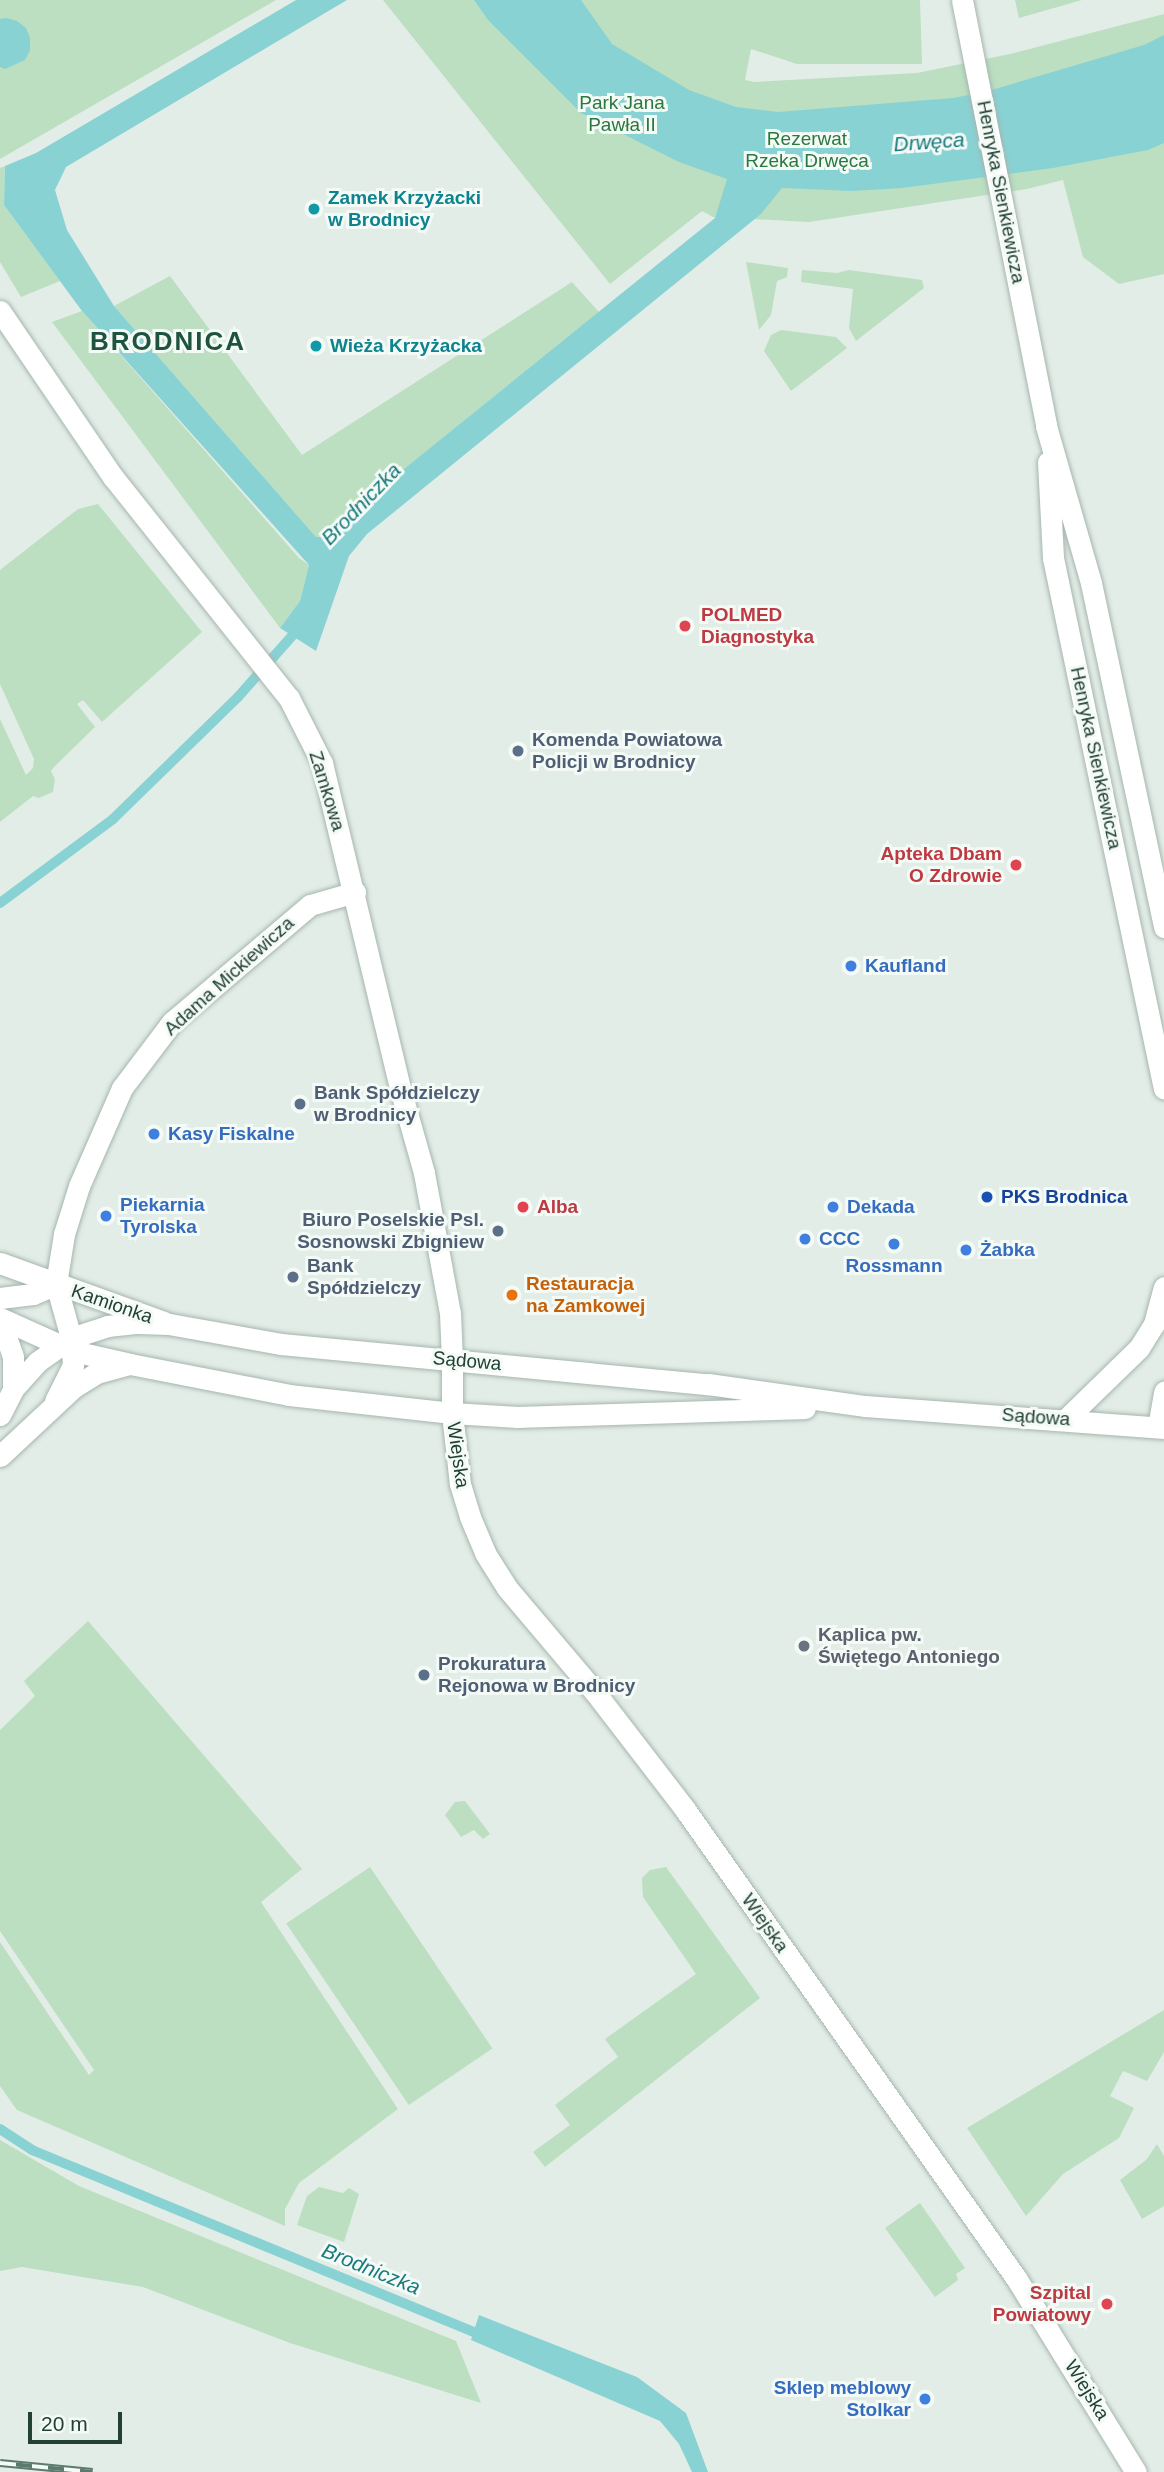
<!DOCTYPE html>
<html>
<head>
<meta charset="utf-8">
<style>
  body { margin:0 }
  #map { position:relative; width:1164px; height:2472px; overflow:hidden; background:#e3ede7; font-family:Arial,sans-serif }
  div>[style] { position:absolute }
  .green>* { inset:0; background:#bbdfc0; transform-origin:0 0 }
  .water>* { inset:0; background:#89d2d4 }
  .stream>* { height:10px; margin:-5px; padding:0 5px; transform-origin:5px; border-radius:5px; background:#89d2d4 }
  .roads { filter:drop-shadow(0 0 2px #a5b6ae) drop-shadow(0 0 2px #a5b6ae) }
  .street>* { height:21px; margin:-10.5px; padding:0 10.5px; transform-origin:10.5px; border-radius:10.5px; background:#fff }
  .secondary>* { height:21px; margin:-10.5px; padding:0 10.5px; transform-origin:10.5px; border-radius:10.5px; background:#fff }
  .rail>* { height:8px; margin-top:-4px; transform-origin:0; background:repeating-linear-gradient(90deg,#f4faf6 0 16px,#5c7b6f 0 32px); box-sizing:border-box; border-block:2px solid #5c7b6f }
  .dots>* { width:19px; height:19px; translate:-50% -50%; box-sizing:border-box; border:4px solid #f4faf6; border-radius:50% }
  span { translate:-50% -50%; white-space:nowrap; text-align:center; line-height:1.15; -webkit-text-stroke:6px #f4faf6; paint-order:stroke }
  .park-label { font-size:19px; color:#2a783e }
  .street-label { font-size:19px; color:#224034 }
  .culture-label { font-size:19px; color:#0d838f; font-weight:700 }
  .left { translate:0 -50%; text-align:left }
  .health-label { font-size:19px; color:#be3a42; font-weight:700 }
  .right { translate:-100% -50%; text-align:right }
  .service-label { font-size:19px; color:#4e5e75; font-weight:700 }
  .shop-label { font-size:19px; color:#366cbe; font-weight:700 }
  .transit-label { font-size:19px; color:#164399; font-weight:700 }
  .food-label { font-size:19px; color:#c56008; font-weight:700 }
  .worship-label { font-size:19px; color:#5b616d; font-weight:700 }
  .water-label { font-size:21px; color:#197a7e; font-style:italic }
  .district-label { font-size:26px; color:#1d533f; font-weight:700; letter-spacing:2px }
  .scale { position:absolute; left:28px; top:2412px; width:94px; height:32px; box-sizing:border-box; border:4px solid #224034; border-top:0; padding-left:9px; font-size:21px; line-height:24px; white-space:nowrap; color:#224034; -webkit-text-stroke:5px #f4faf6; paint-order:stroke }
</style>
</head>
<body>
<div id="map">
  <div class="green">
    <i style="clip-path:polygon(0 0,276px 0,0 159px)"></i>
    <i style="clip-path:polygon(383px 0,920px 0,922px 64px,797px 64px,751px 49px,745px 80px,754px 82px,917px 73px,1010px 54px,1164px 14px,1164px 274px,1119px 284px,1083px 257px,1063px 180px,1027px 189px,809px 222px,713px 217px,702px 211px,610px 284px)"></i>
    <i style="clip-path:polygon(1015px 0,1082px 0,1019px 18px)"></i>
    <i style="clip-path:polygon(5px 166px,4px 205px,60px 281px,21px 297px,0 262px,0 168px)"></i>
    <i style="clip-path:polygon(746px 262px,788px 268px,787px 277px,777px 281px,771px 315px,759px 330px)"></i>
    <i style="clip-path:polygon(802px 270px,837px 273px,849px 270px,922px 280px,924px 288px,856px 341px,849px 328px,853px 289px,801px 282px)"></i>
    <i style="clip-path:polygon(170px 276px,302px 455px,572px 282px,599px 312px,358px 506px,328px 537px,316px 537px,114px 306px)"></i>
    <i style="clip-path:polygon(82px 311px,299px 558px,309px 565px,300px 601px,280px 628px,52px 322px)"></i>
    <i style="clip-path:polygon(781px 330px,836px 337px,847px 348px,791px 391px,764px 351px,771px 335px)"></i>
    <i style="clip-path:polygon(98px 504px,202px 632px,102px 722px,83px 700px,77px 704px,95px 727px,54px 767px,51px 771px,55px 779px,53px 792px,39px 798px,33px 796px,0 822px,0 719px,26px 775px,33px 768px,34px 759px,0 684px,0 570px,78px 509px)"></i>
    <i style="clip-path:polygon(88px 1621px,302px 1869px,261px 1902px,398px 2109px,299px 2183px,285px 2209px,285px 2226px,17px 2110px,0 2086px,0 1942px,89px 2075px,94px 2070px,0 1931px,0 1730px,35px 1696px,24px 1681px)"></i>
    <i style="clip-path:polygon(465px 1801px,490px 1834px,483px 1839px,474px 1830px,461px 1837px,445px 1815px,455px 1802px)"></i>
    <i style="left:370px;top:1867px;width:219px;height:101px;rotate:56deg"></i>
    <i style="clip-path:polygon(666px 1867px,760px 1998px,545px 2167px,533px 2152px,570px 2125px,555px 2105px,618px 2057px,605px 2039px,696px 1974px,643px 1897px,642px 1878px,650px 1870px)"></i>
    <i style="clip-path:polygon(1164px 2010px,1164px 2052px,1147px 2081px,1123px 2071px,1110px 2096px,1134px 2108px,1119px 2138px,1063px 2174px,1026px 2216px,967px 2128px)"></i>
    <i style="clip-path:polygon(0 2140px,79px 2186px,456px 2341px,481px 2403px,290px 2343px,143px 2287px,22px 2267px,0 2271px)"></i>
    <i style="clip-path:polygon(1157px 2144px,1164px 2156px,1164px 2206px,1142px 2219px,1120px 2180px,1146px 2160px)"></i>
    <i style="clip-path:polygon(319px 2187px,343px 2193px,349px 2188px,359px 2194px,344px 2242px,297px 2225px,307px 2196px)"></i>
    <i style="clip-path:polygon(920px 2203px,965px 2268px,956px 2274px,958px 2280px,935px 2297px,885px 2228px)"></i>
  </div>
  <div class="water">
    <i style="clip-path:polygon(296px 0,347px 0,66px 167px,55px 190px,67px 230px,114px 306px,316px 537px,328px 537px,358px 506px,715px 218px,727px 179px,679px 162px,581px 113px,488px 20px,474px 0,581px 0,612px 44px,689px 90px,736px 107px,778px 112px,953px 98px,985px 92px,1144px 45px,1164px 35px,1164px 143px,1148px 150px,1053px 168px,902px 188px,852px 191px,782px 188px,761px 214px,367px 534px,349px 556px,316px 651px,280px 628px,300px 601px,309px 565px,82px 311px,4px 205px,5px 166px,36px 153px)"></i>
    <i style="clip-path:polygon(6px 18px,17px 21px,26px 28px,30px 38px,30px 50px,25px 60px,5px 69px,0 67px,0 19px)"></i>
    <i style="clip-path:polygon(479px 2315px,637px 2377px,686px 2413px,708px 2472px,692px 2472px,679px 2444px,660px 2421px,471px 2340px)"></i>
  </div>
  <div class="stream">
    <i style="left:0;top:903px;width:141px;rotate:-36.6deg"></i>
    <i style="left:113px;top:819px;width:175px;rotate:-44.3deg"></i>
    <i style="left:238px;top:697px;width:94px;rotate:-48.5deg"></i>
    <i style="left:0;top:2129px;width:38px;rotate:33deg"></i>
    <i style="left:32px;top:2150px;width:490px;rotate:22.4deg"></i>
  </div>
  <div class="roads">
    <div class="street">
      <i style="left:0;top:311px;width:201px;rotate:55.8deg"></i>
      <i style="left:113px;top:477px;width:283px;rotate:51.5deg"></i>
      <i style="left:289px;top:698px;width:73px;rotate:63.1deg"></i>
      <i style="left:322px;top:763px;width:334px;rotate:76.5deg"></i>
      <i style="left:400px;top:1088px;width:88px;rotate:74.2deg"></i>
      <i style="left:424px;top:1173px;width:142px;rotate:79.5deg"></i>
      <i style="left:450px;top:1313px;width:47px;rotate:87.6deg"></i>
      <i style="left:0;top:1263px;width:174px;rotate:19.8deg"></i>
      <i style="left:0;top:1298px;width:33px;rotate:-7deg"></i>
      <i style="left:33px;top:1294px;width:25px;rotate:-23deg"></i>
      <i style="left:0;top:1318px;width:80px;rotate:24.3deg"></i>
      <i style="left:73px;top:1351px;width:58px;rotate:12.8deg"></i>
      <i style="left:0;top:1319px;width:39px;rotate:71deg"></i>
      <i style="left:13px;top:1356px;width:33px;rotate:90deg"></i>
      <i style="left:55px;top:1401px;width:40px;rotate:-63.4deg"></i>
      <i style="left:73px;top:1365px;width:27px;rotate:-94deg"></i>
      <i style="left:71px;top:1338px;width:56px;rotate:-105.5deg"></i>
      <i style="left:56px;top:1284px;width:51px;rotate:-80.9deg"></i>
      <i style="left:64px;top:1234px;width:50px;rotate:-72.6deg"></i>
      <i style="left:79px;top:1186px;width:107px;rotate:-66.3deg"></i>
      <i style="left:122px;top:1088px;width:83px;rotate:-52.9deg"></i>
      <i style="left:172px;top:1022px;width:181px;rotate:-40.3deg"></i>
      <i style="left:310px;top:905px;width:47px;rotate:-16.1deg"></i>
    </div>
    <div class="secondary">
      <i style="left:962px;top:0;width:434px;rotate:78.8deg"></i>
      <i style="left:1046px;top:426px;width:163px;rotate:74deg"></i>
      <i style="left:1091px;top:583px;width:352px;rotate:78deg"></i>
      <i style="left:1048px;top:462px;width:96px;rotate:87deg"></i>
      <i style="left:1053px;top:558px;width:542px;rotate:78.19deg"></i>
      <i style="left:452px;top:1360px;width:53px;rotate:90deg"></i>
      <i style="left:452px;top:1413px;width:71px;rotate:83.6deg"></i>
      <i style="left:460px;top:1484px;width:34px;rotate:73deg"></i>
      <i style="left:470px;top:1517px;width:39px;rotate:67deg"></i>
      <i style="left:485px;top:1553px;width:41px;rotate:57.8deg"></i>
      <i style="left:507px;top:1588px;width:135px;rotate:49.8deg"></i>
      <i style="left:594px;top:1691px;width:148px;rotate:52.4deg"></i>
      <i style="left:684px;top:1808px;width:575px;rotate:54.76deg"></i>
      <i style="left:1016px;top:2278px;width:228px;rotate:58.3deg"></i>
      <i style="left:0;top:1415px;width:29px;rotate:-63deg"></i>
      <i style="left:13px;top:1389px;width:36px;rotate:-48deg"></i>
      <i style="left:37px;top:1362px;width:42px;rotate:-35.2deg"></i>
      <i style="left:71px;top:1338px;width:38px;rotate:-18deg"></i>
      <i style="left:107px;top:1326px;width:31px;rotate:-6deg"></i>
      <i style="left:138px;top:1323px;width:31px;rotate:2deg"></i>
      <i style="left:169px;top:1324px;width:114px;rotate:10.1deg"></i>
      <i style="left:281px;top:1344px;width:429px;rotate:5.4deg"></i>
      <i style="left:708px;top:1384px;width:159px;rotate:8deg"></i>
      <i style="left:865px;top:1406px;width:300px;rotate:4.2deg"></i>
      <i style="left:1066px;top:1419px;width:102px;rotate:-44.2deg"></i>
      <i style="left:1139px;top:1348px;width:28px;rotate:-58deg"></i>
      <i style="left:1154px;top:1324px;width:38px;rotate:-75deg"></i>
      <i style="left:1158px;top:1427px;width:36px;rotate:-80deg"></i>
      <i style="left:0;top:1456px;width:101px;rotate:-43deg"></i>
      <i style="left:74px;top:1387px;width:26px;rotate:-32deg"></i>
      <i style="left:96px;top:1373px;width:35px;rotate:-15deg"></i>
      <i style="left:130px;top:1364px;width:162px;rotate:11deg"></i>
      <i style="left:289px;top:1395px;width:164px;rotate:6.3deg"></i>
      <i style="left:452px;top:1413px;width:66px;rotate:3.5deg"></i>
      <i style="left:518px;top:1417px;width:287px;rotate:-1.8deg"></i>
    </div>
  </div>
  <div class="rail">
    <i style="left:0;top:2463px;width:93px;rotate:5.5deg"></i>
  </div>
  <div class="dots">
    <i style="left:314px;top:209px;background:#0f9aa8"></i>
    <i style="left:316px;top:346px;background:#0f9aa8"></i>
    <i style="left:685px;top:626px;background:#e0444e"></i>
    <i style="left:518px;top:751px;background:#5c6f8a"></i>
    <i style="left:1016px;top:865px;background:#e0444e"></i>
    <i style="left:851px;top:966px;background:#3f7fe0"></i>
    <i style="left:300px;top:1104px;background:#5c6f8a"></i>
    <i style="left:154px;top:1134px;background:#3f7fe0"></i>
    <i style="left:987px;top:1197px;background:#1a4fb4"></i>
    <i style="left:523px;top:1207px;background:#e0444e"></i>
    <i style="left:833px;top:1207px;background:#3f7fe0"></i>
    <i style="left:106px;top:1216px;background:#3f7fe0"></i>
    <i style="left:498px;top:1231px;background:#5c6f8a"></i>
    <i style="left:805px;top:1239px;background:#3f7fe0"></i>
    <i style="left:894px;top:1244px;background:#3f7fe0"></i>
    <i style="left:966px;top:1250px;background:#3f7fe0"></i>
    <i style="left:293px;top:1277px;background:#5c6f8a"></i>
    <i style="left:512px;top:1295px;background:#e8710a"></i>
    <i style="left:804px;top:1646px;background:#6b7280"></i>
    <i style="left:424px;top:1675px;background:#5c6f8a"></i>
    <i style="left:1107px;top:2304px;background:#e0444e"></i>
    <i style="left:925px;top:2399px;background:#3f7fe0"></i>
  </div>
  <div class="park-label">
    <span style="left:622px;top:114px">Park Jana<br>Pawła II</span>
    <span style="left:807px;top:150px">Rezerwat<br>Rzeka Drwęca</span>
  </div>
  <div class="street-label">
    <span style="left:1001px;top:192px;rotate:79deg">Henryka Sienkiewicza</span>
    <span style="left:1096px;top:758px;rotate:78deg">Henryka Sienkiewicza</span>
    <span style="left:327px;top:791px;rotate:73deg">Zamkowa</span>
    <span style="left:229px;top:976px;rotate:-42deg">Adama Mickiewicza</span>
    <span style="left:112px;top:1304px;rotate:19deg">Kamionka</span>
    <span style="left:467px;top:1361px;rotate:5deg">Sądowa</span>
    <span style="left:1036px;top:1417px;rotate:4deg">Sądowa</span>
    <span style="left:458px;top:1455px;rotate:82deg">Wiejska</span>
    <span style="left:765px;top:1923px;rotate:55deg">Wiejska</span>
    <span style="left:1087px;top:2390px;rotate:58deg">Wiejska</span>
  </div>
  <div class="culture-label">
    <span class="left" style="left:328px;top:209px">Zamek Krzyżacki<br>w Brodnicy</span>
    <span class="left" style="left:330px;top:346px">Wieża Krzyżacka</span>
  </div>
  <div class="health-label">
    <span class="left" style="left:701px;top:626px">POLMED<br>Diagnostyka</span>
    <span class="right" style="left:1002px;top:865px">Apteka Dbam<br>O Zdrowie</span>
    <span class="left" style="left:537px;top:1207px">Alba</span>
    <span class="right" style="left:1091px;top:2304px">Szpital<br>Powiatowy</span>
  </div>
  <div class="service-label">
    <span class="left" style="left:532px;top:751px">Komenda Powiatowa<br>Policji w Brodnicy</span>
    <span class="left" style="left:314px;top:1104px">Bank Spółdzielczy<br>w Brodnicy</span>
    <span class="right" style="left:484px;top:1231px">Biuro Poselskie Psl.<br>Sosnowski Zbigniew</span>
    <span class="left" style="left:307px;top:1277px">Bank<br>Spółdzielczy</span>
    <span class="left" style="left:438px;top:1675px">Prokuratura<br>Rejonowa w Brodnicy</span>
  </div>
  <div class="shop-label">
    <span class="left" style="left:865px;top:966px">Kaufland</span>
    <span class="left" style="left:168px;top:1134px">Kasy Fiskalne</span>
    <span class="left" style="left:120px;top:1216px">Piekarnia<br>Tyrolska</span>
    <span class="left" style="left:847px;top:1207px">Dekada</span>
    <span class="left" style="left:819px;top:1239px">CCC</span>
    <span class="left" style="left:980px;top:1250px">Żabka</span>
    <span style="left:894px;top:1266px">Rossmann</span>
    <span class="right" style="left:911px;top:2399px">Sklep meblowy<br>Stolkar</span>
  </div>
  <div class="transit-label">
    <span class="left" style="left:1001px;top:1197px">PKS Brodnica</span>
  </div>
  <div class="food-label">
    <span class="left" style="left:526px;top:1295px">Restauracja<br>na Zamkowej</span>
  </div>
  <div class="worship-label">
    <span class="left" style="left:818px;top:1646px">Kaplica pw.<br>Świętego Antoniego</span>
  </div>
  <div class="water-label">
    <span style="left:929px;top:142px;rotate:-4deg">Drwęca</span>
    <span style="left:361px;top:504px;rotate:-46deg">Brodniczka</span>
    <span style="left:371px;top:2269px;rotate:22deg">Brodniczka</span>
  </div>
  <div class="district-label">
    <span style="left:168px;top:342px">BRODNICA</span>
  </div>
  <div class="scale">20 m</div>
</div>
</body>
</html>
